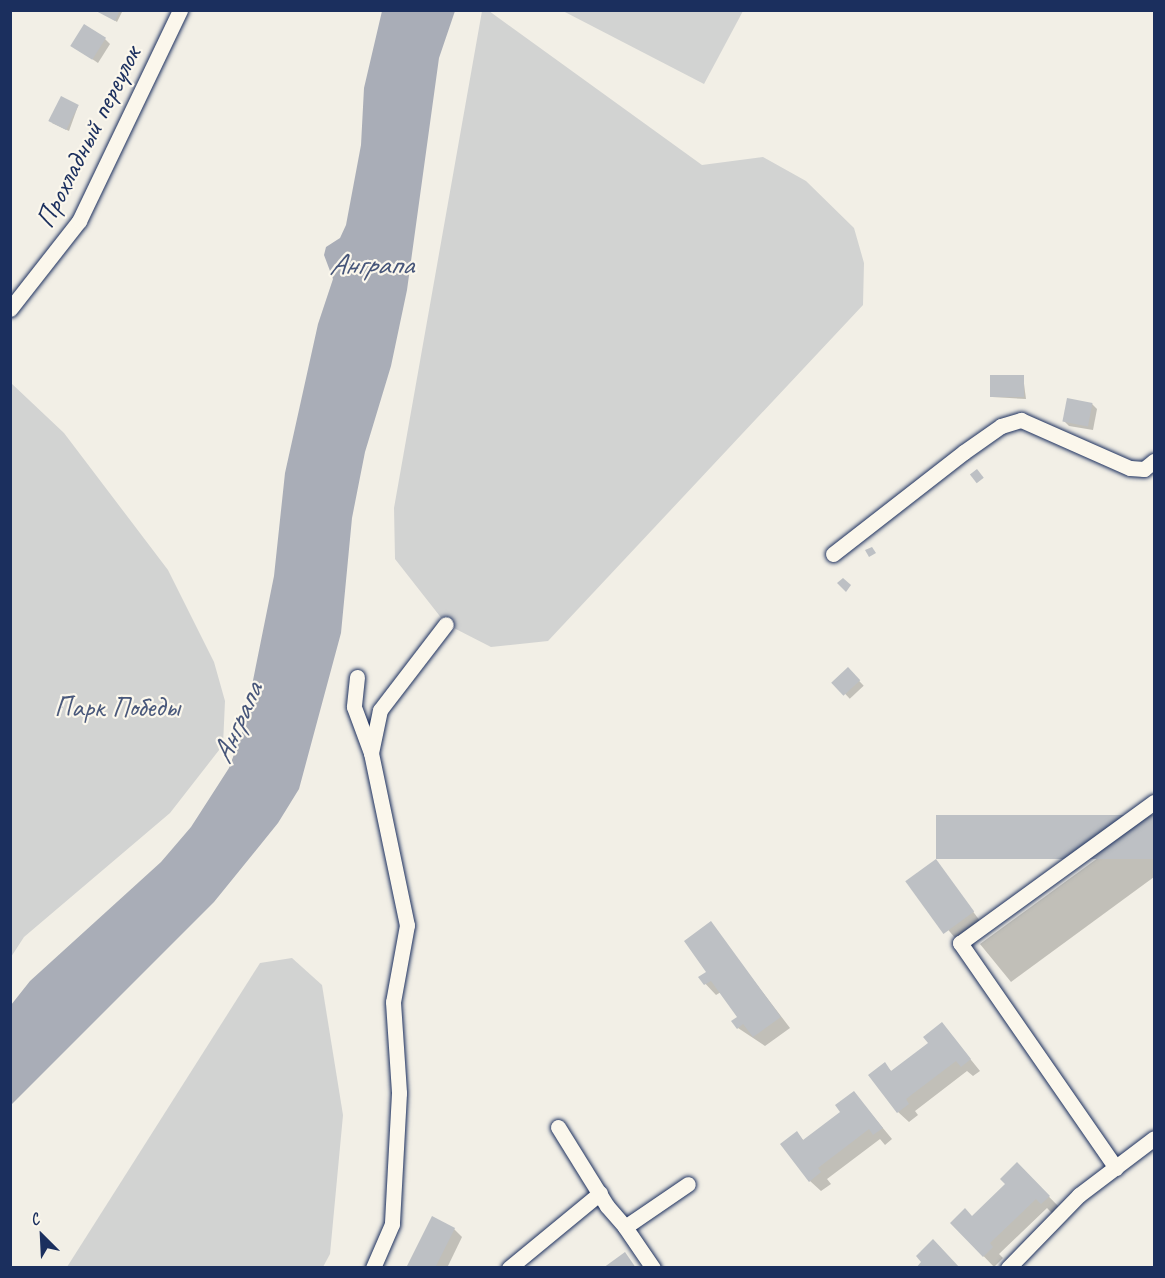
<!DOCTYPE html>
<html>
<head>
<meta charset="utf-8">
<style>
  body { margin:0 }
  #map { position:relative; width:1165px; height:1278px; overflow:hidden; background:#f2efe6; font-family:Caveat,sans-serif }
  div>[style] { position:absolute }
  .green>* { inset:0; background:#d2d3d2 }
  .water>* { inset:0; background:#a9adb7 }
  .shadow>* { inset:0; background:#0003; transform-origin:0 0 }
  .building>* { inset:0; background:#bdc0c4; transform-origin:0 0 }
  .roads { filter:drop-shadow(0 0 2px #1b2f5e) drop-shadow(0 0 2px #1b2f5e) }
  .minor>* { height:15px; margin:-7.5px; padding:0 7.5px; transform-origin:7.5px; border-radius:7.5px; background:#fbf7ec }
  span { translate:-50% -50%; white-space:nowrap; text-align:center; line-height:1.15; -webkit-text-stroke:4.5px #fbf7ec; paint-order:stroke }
  .street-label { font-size:28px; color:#1b2f5e }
  .park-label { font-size:28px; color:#49587b }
  .water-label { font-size:30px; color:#465579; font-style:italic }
  .frame { position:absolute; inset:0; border:12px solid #1b2f5e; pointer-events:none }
  .north { position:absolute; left:12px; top:1206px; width:60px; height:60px; -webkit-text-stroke:4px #fbf7ec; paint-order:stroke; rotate:336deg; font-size:16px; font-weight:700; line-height:24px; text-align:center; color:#1b2f5e }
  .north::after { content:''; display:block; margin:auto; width:21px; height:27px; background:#1b2f5e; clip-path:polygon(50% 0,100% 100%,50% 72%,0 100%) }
</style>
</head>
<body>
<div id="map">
  <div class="green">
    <i style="clip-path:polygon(482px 11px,489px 11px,702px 165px,763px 157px,806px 181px,854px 228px,864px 263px,863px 305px,548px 641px,491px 647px,446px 624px,395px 559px,394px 508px)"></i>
    <i style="clip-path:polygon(563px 11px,743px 11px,704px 84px)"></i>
    <i style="clip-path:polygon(11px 383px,64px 433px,168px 570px,214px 662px,225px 701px,223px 745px,170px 813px,24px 937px,11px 957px)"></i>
    <i style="clip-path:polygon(292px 958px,322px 985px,343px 1115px,330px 1254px,323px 1267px,67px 1267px,260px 963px)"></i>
  </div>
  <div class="water">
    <i style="clip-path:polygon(382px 11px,455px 11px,439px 58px,407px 290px,391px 366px,365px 452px,352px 518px,341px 633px,299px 789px,278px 823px,214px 902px,11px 1105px,11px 1005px,30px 981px,161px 862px,191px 827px,229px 768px,243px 730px,274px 576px,285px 473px,318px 324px,333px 279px,324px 255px,326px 247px,340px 238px,346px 225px,361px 145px,364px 88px)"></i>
  </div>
  <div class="shadow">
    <i style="clip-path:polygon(99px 10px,123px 10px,117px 22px)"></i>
    <i style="clip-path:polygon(105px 39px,110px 44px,98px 63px,73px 46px)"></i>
    <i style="clip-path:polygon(78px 106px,69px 131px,52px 123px)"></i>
    <i style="clip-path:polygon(1023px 376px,1026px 399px,992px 397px)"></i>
    <i style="clip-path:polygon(1092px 404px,1097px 409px,1093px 430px,1069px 426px,1064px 421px)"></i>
    <i style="left:848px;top:669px;width:23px;height:19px;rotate:47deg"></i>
    <i style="clip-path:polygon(1154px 817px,1154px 877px,1011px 982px,980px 944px)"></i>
    <i style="clip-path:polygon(936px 861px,980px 921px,956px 939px,908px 883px)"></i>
    <i style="clip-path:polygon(710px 923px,790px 1028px,765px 1046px,738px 1028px,739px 1017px,721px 992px,716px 995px,700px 978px,708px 972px)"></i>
    <i style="clip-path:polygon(942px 1024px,980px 1071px,973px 1076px,967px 1071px,915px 1111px,918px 1115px,909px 1122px,898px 1112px,884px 1064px,892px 1072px,930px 1043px)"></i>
    <i style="clip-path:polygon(854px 1093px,892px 1139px,885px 1145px,880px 1139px,827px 1179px,831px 1184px,821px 1191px,810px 1181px,797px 1133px,804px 1141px,842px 1112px)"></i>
    <i style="clip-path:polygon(1017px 1164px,1059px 1207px,1053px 1214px,1047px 1208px,999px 1254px,1003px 1258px,994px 1267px,952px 1223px,972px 1218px,1007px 1184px)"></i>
    <i style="clip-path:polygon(454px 1229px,462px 1237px,447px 1268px,408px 1268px)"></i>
  </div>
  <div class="building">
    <i style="clip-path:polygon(94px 10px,120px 10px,115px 21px)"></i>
    <i style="left:84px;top:24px;width:26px;height:26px;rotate:32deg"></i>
    <i style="left:61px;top:96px;width:20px;height:28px;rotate:27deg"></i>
    <i style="left:1024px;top:375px;width:22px;height:34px;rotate:90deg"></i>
    <i style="left:1067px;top:398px;width:26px;height:24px;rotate:11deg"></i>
    <i style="left:977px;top:469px;width:11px;height:9px;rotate:52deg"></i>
    <i style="clip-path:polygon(872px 547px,876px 553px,869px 557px,865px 550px)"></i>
    <i style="clip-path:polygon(843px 578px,851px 585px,846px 592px,837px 583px)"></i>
    <i style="left:848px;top:667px;width:18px;height:23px;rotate:47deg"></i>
    <i style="left:1154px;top:815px;width:44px;height:218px;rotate:90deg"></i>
    <i style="left:936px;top:859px;width:65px;height:38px;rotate:54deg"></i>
    <i style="clip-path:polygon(711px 921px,781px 1017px,753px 1037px,743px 1024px,737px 1029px,731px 1021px,737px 1017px,711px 981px,704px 985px,698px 977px,706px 972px,684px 941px)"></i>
    <i style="clip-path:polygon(942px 1022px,971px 1059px,961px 1067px,956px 1061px,906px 1099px,909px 1104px,897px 1113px,868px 1075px,885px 1062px,891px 1071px,928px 1043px,923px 1037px)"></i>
    <i style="clip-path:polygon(854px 1091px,883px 1128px,873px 1135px,869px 1129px,818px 1168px,821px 1172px,809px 1182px,780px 1144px,797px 1131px,803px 1140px,840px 1112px,835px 1105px)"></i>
    <i style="clip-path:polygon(1017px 1162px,1050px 1196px,1041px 1204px,1036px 1199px,990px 1243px,993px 1247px,983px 1257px,950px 1223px,965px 1208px,972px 1216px,1005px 1184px,1000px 1179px)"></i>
    <i style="clip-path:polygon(432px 1216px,455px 1228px,435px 1268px,406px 1268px)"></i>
    <i style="clip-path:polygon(933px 1239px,960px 1268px,916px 1268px,921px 1262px,916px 1256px)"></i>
    <i style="clip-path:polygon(625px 1252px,636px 1268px,603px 1268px)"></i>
  </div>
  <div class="roads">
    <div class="minor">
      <i style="left:10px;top:309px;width:112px;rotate:-51.9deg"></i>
      <i style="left:79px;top:221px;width:234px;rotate:-64.4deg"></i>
      <i style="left:833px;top:554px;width:166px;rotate:-37.9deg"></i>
      <i style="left:964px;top:452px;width:45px;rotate:-35.1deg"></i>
      <i style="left:1001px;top:426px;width:21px;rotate:-17deg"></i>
      <i style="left:1021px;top:420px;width:119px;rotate:23.8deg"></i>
      <i style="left:1130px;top:468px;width:14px;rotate:4deg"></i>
      <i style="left:1144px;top:469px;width:13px;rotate:-39deg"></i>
      <i style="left:357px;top:677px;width:30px;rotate:96deg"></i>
      <i style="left:354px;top:707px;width:49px;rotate:69.7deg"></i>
      <i style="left:371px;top:753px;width:176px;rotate:78.2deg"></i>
      <i style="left:407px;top:925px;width:78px;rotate:100.3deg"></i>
      <i style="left:393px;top:1002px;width:91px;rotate:86.2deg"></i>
      <i style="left:399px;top:1093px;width:131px;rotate:93.1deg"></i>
      <i style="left:392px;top:1224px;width:48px;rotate:113.4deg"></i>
      <i style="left:371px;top:753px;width:44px;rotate:-78.2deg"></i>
      <i style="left:380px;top:710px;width:108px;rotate:-52.5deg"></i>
      <i style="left:558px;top:1127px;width:93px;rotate:58.2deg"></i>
      <i style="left:607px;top:1206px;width:28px;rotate:49deg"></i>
      <i style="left:1116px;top:1168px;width:274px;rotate:-124.7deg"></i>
      <i style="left:960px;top:943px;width:240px;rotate:-36deg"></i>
      <i style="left:509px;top:1268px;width:118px;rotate:-39.5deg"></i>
      <i style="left:653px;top:1268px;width:50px;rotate:-124.3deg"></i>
      <i style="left:625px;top:1227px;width:76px;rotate:-34.3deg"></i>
      <i style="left:1008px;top:1268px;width:102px;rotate:-45.8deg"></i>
      <i style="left:1079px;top:1195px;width:94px;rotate:-37.2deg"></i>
    </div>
  </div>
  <div class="street-label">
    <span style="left:88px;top:137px;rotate:-63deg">Прохладный переулок</span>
  </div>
  <div class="park-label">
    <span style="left:117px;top:707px">Парк Победы</span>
  </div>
  <div class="water-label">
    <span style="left:371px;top:264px">Анграпа</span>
    <span style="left:237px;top:723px;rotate:-66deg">Анграпа</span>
  </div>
  <div class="frame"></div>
  <div class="north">С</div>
</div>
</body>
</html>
